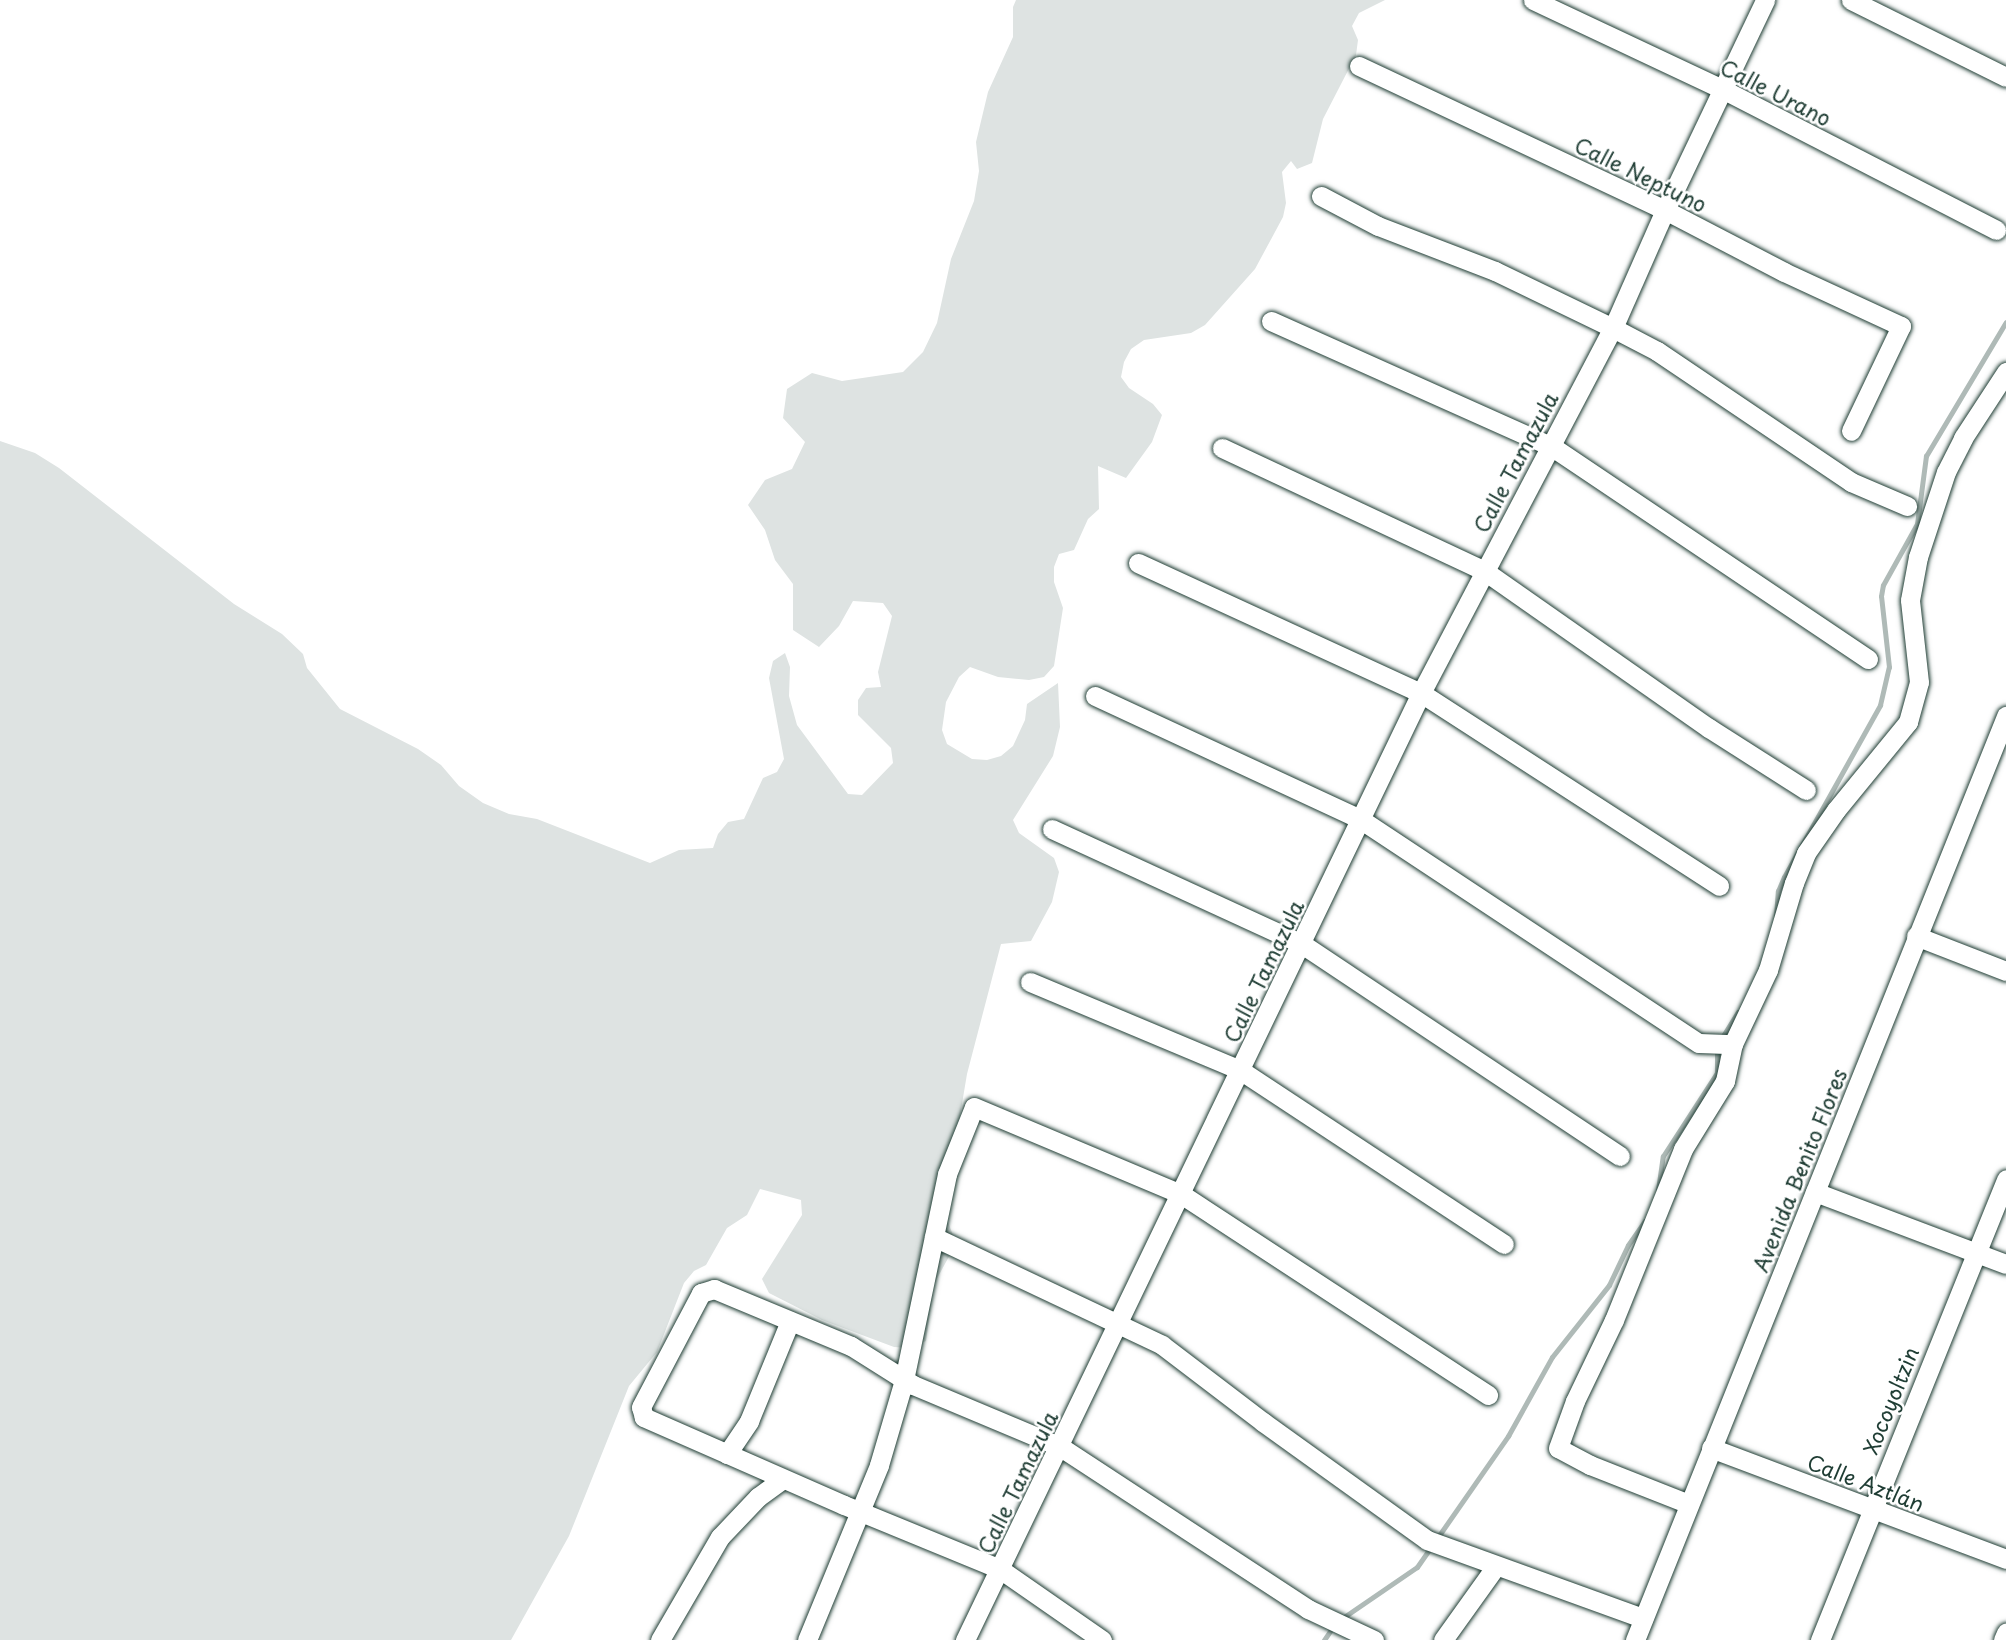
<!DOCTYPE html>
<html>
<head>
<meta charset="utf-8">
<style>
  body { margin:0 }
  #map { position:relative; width:2006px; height:1640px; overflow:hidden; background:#fff; font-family:"Playpen Sans",sans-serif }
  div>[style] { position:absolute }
  .green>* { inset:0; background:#dee3e2 }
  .stream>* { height:5px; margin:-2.5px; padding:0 2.5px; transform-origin:2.5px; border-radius:2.5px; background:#afbab7 }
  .roads { filter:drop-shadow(0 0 2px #1f3d34) drop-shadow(0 0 2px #1f3d34) }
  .minor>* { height:19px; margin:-9.5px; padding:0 9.5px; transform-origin:9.5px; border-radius:9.5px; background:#fff }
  span { translate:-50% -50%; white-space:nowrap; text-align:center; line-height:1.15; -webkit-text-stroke:5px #fff; paint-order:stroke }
  .street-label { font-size:21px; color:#1f3d34 }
</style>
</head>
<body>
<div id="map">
  <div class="green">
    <i style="clip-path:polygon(1016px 0,1385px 0,1359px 13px,1352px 26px,1358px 40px,1356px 55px,1323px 119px,1312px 163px,1297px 169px,1291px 161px,1282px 172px,1286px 203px,1283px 217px,1255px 269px,1205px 325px,1191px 333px,1144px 340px,1131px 349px,1124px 362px,1121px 377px,1129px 388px,1153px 404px,1162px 415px,1152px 442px,1126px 478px,1098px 466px,1099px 509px,1088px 519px,1074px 550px,1059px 554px,1054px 567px,1054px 582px,1063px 608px,1054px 666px,1044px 677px,1029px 680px,998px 677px,970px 667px,959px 677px,946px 702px,942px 730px,947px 744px,972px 759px,987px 760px,1001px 756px,1013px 746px,1025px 720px,1027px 704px,1058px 683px,1060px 727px,1053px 756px,1013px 820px,1019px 833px,1054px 858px,1059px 872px,1052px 902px,1031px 941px,1001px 944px,967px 1074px,944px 1211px,954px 1238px,952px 1251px,934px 1284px,926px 1341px,909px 1348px,894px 1347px,822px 1320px,769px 1293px,762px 1279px,802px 1215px,801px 1200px,760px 1189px,747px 1215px,727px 1228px,706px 1265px,694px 1271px,684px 1283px,657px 1352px,629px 1386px,569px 1536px,511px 1640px,0 1640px,0 441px,35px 453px,59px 468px,234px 604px,282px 634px,303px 654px,307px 668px,340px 709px,418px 749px,441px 765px,459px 786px,483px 803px,509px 814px,537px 819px,650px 863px,679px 850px,713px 848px,718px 834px,728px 822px,744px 819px,763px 778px,777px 772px,784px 759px,769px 678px,773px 661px,785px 653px,790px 667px,789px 696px,797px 725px,848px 794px,862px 795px,893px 763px,891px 748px,858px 715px,858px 700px,866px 688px,881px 687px,878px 672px,892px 616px,883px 603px,853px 601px,839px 626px,819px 647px,793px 630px,793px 584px,775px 560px,765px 530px,748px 505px,765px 480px,792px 469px,805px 442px,783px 418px,787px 389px,812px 373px,842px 381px,903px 372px,923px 352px,937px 323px,951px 259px,974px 201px,979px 171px,976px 142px,988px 92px,1013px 37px,1013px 7px)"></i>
  </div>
  <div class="stream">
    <i style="left:1776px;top:917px;width:26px;rotate:-86deg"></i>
    <i style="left:1778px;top:891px;width:15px;rotate:-67deg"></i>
    <i style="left:1784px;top:877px;width:197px;rotate:-60.8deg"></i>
    <i style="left:1880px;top:705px;width:39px;rotate:-77deg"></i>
    <i style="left:1889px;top:667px;width:71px;rotate:-96.4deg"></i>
    <i style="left:1881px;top:596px;width:11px;rotate:-80deg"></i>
    <i style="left:1883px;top:585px;width:70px;rotate:-60.9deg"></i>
    <i style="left:1917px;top:524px;width:69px;rotate:-82.5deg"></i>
    <i style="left:1926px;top:456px;width:156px;rotate:-59.2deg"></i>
    <i style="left:1721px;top:1039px;width:32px;rotate:-58deg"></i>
    <i style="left:1658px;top:1190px;width:34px;rotate:-82deg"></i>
    <i style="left:1663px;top:1156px;width:99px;rotate:-57deg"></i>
    <i style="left:1717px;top:1073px;width:25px;rotate:-90deg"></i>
    <i style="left:1341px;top:1619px;width:92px;rotate:-34.4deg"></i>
    <i style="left:1417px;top:1567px;width:160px;rotate:-55.2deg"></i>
    <i style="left:1508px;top:1436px;width:90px;rotate:-60.9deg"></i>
    <i style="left:1552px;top:1357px;width:92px;rotate:-51.6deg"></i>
    <i style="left:1609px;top:1285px;width:44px;rotate:-64.6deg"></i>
    <i style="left:1628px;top:1245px;width:29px;rotate:-55deg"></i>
    <i style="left:1324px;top:1640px;width:18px;rotate:-56deg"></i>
  </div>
  <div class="roads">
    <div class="minor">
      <i style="left:1533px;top:0;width:211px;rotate:25.2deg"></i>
      <i style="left:1724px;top:90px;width:306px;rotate:27.2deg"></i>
      <i style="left:1851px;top:0;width:173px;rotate:26.4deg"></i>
      <i style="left:1359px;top:66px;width:338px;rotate:25.2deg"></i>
      <i style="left:1665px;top:210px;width:134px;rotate:27.5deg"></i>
      <i style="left:1784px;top:272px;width:129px;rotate:24.8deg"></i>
      <i style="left:1901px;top:326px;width:116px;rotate:115.5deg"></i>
      <i style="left:1321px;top:196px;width:64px;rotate:27.8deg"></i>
      <i style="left:1378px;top:226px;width:125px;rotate:21deg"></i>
      <i style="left:1495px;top:271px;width:131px;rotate:25.8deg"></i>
      <i style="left:1613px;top:328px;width:50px;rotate:27.6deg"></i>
      <i style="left:1657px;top:351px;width:234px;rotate:34deg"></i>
      <i style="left:1851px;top:482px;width:61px;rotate:23.2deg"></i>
      <i style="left:1271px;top:321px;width:307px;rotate:24.1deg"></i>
      <i style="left:1551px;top:446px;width:382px;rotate:33.9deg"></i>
      <i style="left:1222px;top:448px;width:288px;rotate:25.1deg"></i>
      <i style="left:1483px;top:570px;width:276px;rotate:35deg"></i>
      <i style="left:1709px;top:728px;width:115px;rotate:32.6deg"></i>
      <i style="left:1138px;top:563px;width:311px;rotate:24.7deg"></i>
      <i style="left:1421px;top:693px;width:355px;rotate:32.9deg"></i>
      <i style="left:1095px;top:696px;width:292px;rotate:24.9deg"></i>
      <i style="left:1360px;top:819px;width:406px;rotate:33.5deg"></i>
      <i style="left:1699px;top:1043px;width:34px;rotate:2deg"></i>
      <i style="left:1733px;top:1044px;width:82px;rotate:-64.7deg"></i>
      <i style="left:1768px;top:970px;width:91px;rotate:-73.4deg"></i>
      <i style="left:1794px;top:883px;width:32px;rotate:-68deg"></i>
      <i style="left:1806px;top:853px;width:52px;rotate:-55.1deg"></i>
      <i style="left:1836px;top:810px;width:114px;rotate:-50.7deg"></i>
      <i style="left:1908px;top:722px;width:41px;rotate:-74.6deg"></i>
      <i style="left:1919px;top:682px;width:82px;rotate:-96.3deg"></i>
      <i style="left:1910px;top:600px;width:44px;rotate:-79.5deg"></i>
      <i style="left:1918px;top:557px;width:89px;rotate:-71.8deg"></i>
      <i style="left:1946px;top:472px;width:38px;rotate:-63deg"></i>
      <i style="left:1963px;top:438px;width:79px;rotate:-56.9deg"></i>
      <i style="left:1052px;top:829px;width:275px;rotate:24.7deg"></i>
      <i style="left:1302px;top:944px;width:382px;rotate:33.7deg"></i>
      <i style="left:1916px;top:936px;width:97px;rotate:21.3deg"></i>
      <i style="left:1030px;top:982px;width:228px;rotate:22.7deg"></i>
      <i style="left:1240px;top:1070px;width:316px;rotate:33.4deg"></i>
      <i style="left:1815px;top:1192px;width:204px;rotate:20.7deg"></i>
      <i style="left:934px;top:1237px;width:252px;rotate:25.3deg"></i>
      <i style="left:1162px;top:1345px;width:127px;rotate:37.3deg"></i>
      <i style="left:1263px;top:1422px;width:202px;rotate:35.7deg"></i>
      <i style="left:1427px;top:1540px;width:230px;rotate:19.9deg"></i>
      <i style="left:1711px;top:1448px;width:315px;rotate:20.6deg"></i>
      <i style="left:727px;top:1454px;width:40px;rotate:-56deg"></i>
      <i style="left:749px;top:1421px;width:108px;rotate:-67.7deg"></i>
      <i style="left:1689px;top:1504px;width:106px;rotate:-158.5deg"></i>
      <i style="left:1590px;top:1465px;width:36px;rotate:-152deg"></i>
      <i style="left:1558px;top:1448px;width:50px;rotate:-70.1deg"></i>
      <i style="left:1575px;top:1401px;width:90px;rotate:-64.3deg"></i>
      <i style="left:1614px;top:1320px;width:184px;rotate:-68deg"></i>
      <i style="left:1683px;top:1149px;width:80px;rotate:-58.3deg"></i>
      <i style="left:1725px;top:1081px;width:38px;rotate:-78deg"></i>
      <i style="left:660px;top:1640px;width:119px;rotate:-59.8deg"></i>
      <i style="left:720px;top:1537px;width:55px;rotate:-46.5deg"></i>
      <i style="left:758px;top:1497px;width:31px;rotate:-36deg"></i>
      <i style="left:807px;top:1640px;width:189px;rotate:-67.6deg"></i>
      <i style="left:879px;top:1465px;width:89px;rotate:-73.6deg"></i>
      <i style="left:904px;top:1380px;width:210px;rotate:-78.2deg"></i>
      <i style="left:947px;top:1174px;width:72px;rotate:-68.1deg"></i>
      <i style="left:974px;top:1107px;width:225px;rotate:22.8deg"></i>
      <i style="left:1181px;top:1194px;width:367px;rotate:33.2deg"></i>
      <i style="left:965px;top:1640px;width:1051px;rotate:-64.29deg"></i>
      <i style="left:1421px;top:693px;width:412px;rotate:-62.3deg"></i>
      <i style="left:1613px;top:328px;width:129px;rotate:-66.2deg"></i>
      <i style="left:1665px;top:210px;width:233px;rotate:-64.5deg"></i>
      <i style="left:1102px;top:1640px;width:124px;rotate:-145.2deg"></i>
      <i style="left:1000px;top:1569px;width:169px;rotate:-157.7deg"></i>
      <i style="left:844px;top:1505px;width:219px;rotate:-156.3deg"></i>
      <i style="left:644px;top:1417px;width:10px;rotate:-107deg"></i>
      <i style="left:641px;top:1407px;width:129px;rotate:-62.2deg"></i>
      <i style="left:701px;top:1293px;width:14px;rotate:-17deg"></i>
      <i style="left:714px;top:1289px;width:148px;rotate:22.6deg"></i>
      <i style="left:851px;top:1346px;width:73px;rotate:32.2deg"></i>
      <i style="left:913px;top:1385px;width:158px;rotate:22.7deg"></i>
      <i style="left:1059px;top:1446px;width:298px;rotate:33.2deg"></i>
      <i style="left:1308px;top:1609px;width:73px;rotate:25.2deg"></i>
      <i style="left:1443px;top:1640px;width:91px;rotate:-54.4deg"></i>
      <i style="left:1635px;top:1640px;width:996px;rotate:-68.12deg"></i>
      <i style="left:1820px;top:1640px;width:497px;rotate:-68deg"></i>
      <i style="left:2003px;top:1640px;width:8px;rotate:-67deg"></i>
    </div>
  </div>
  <div class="street-label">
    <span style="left:1776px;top:92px;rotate:27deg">Calle Urano</span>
    <span style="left:1641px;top:174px;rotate:26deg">Calle Neptuno</span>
    <span style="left:1515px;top:462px;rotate:-62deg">Calle Tamazula</span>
    <span style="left:1263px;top:971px;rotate:-64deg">Calle Tamazula</span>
    <span style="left:1799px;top:1170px;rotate:-68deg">Avenida Benito Flores</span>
    <span style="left:1890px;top:1400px;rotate:-68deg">Xocoyoltzin</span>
    <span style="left:1017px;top:1482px;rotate:-64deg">Calle Tamazula</span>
    <span style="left:1866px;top:1482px;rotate:21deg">Calle Aztlán</span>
  </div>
</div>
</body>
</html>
